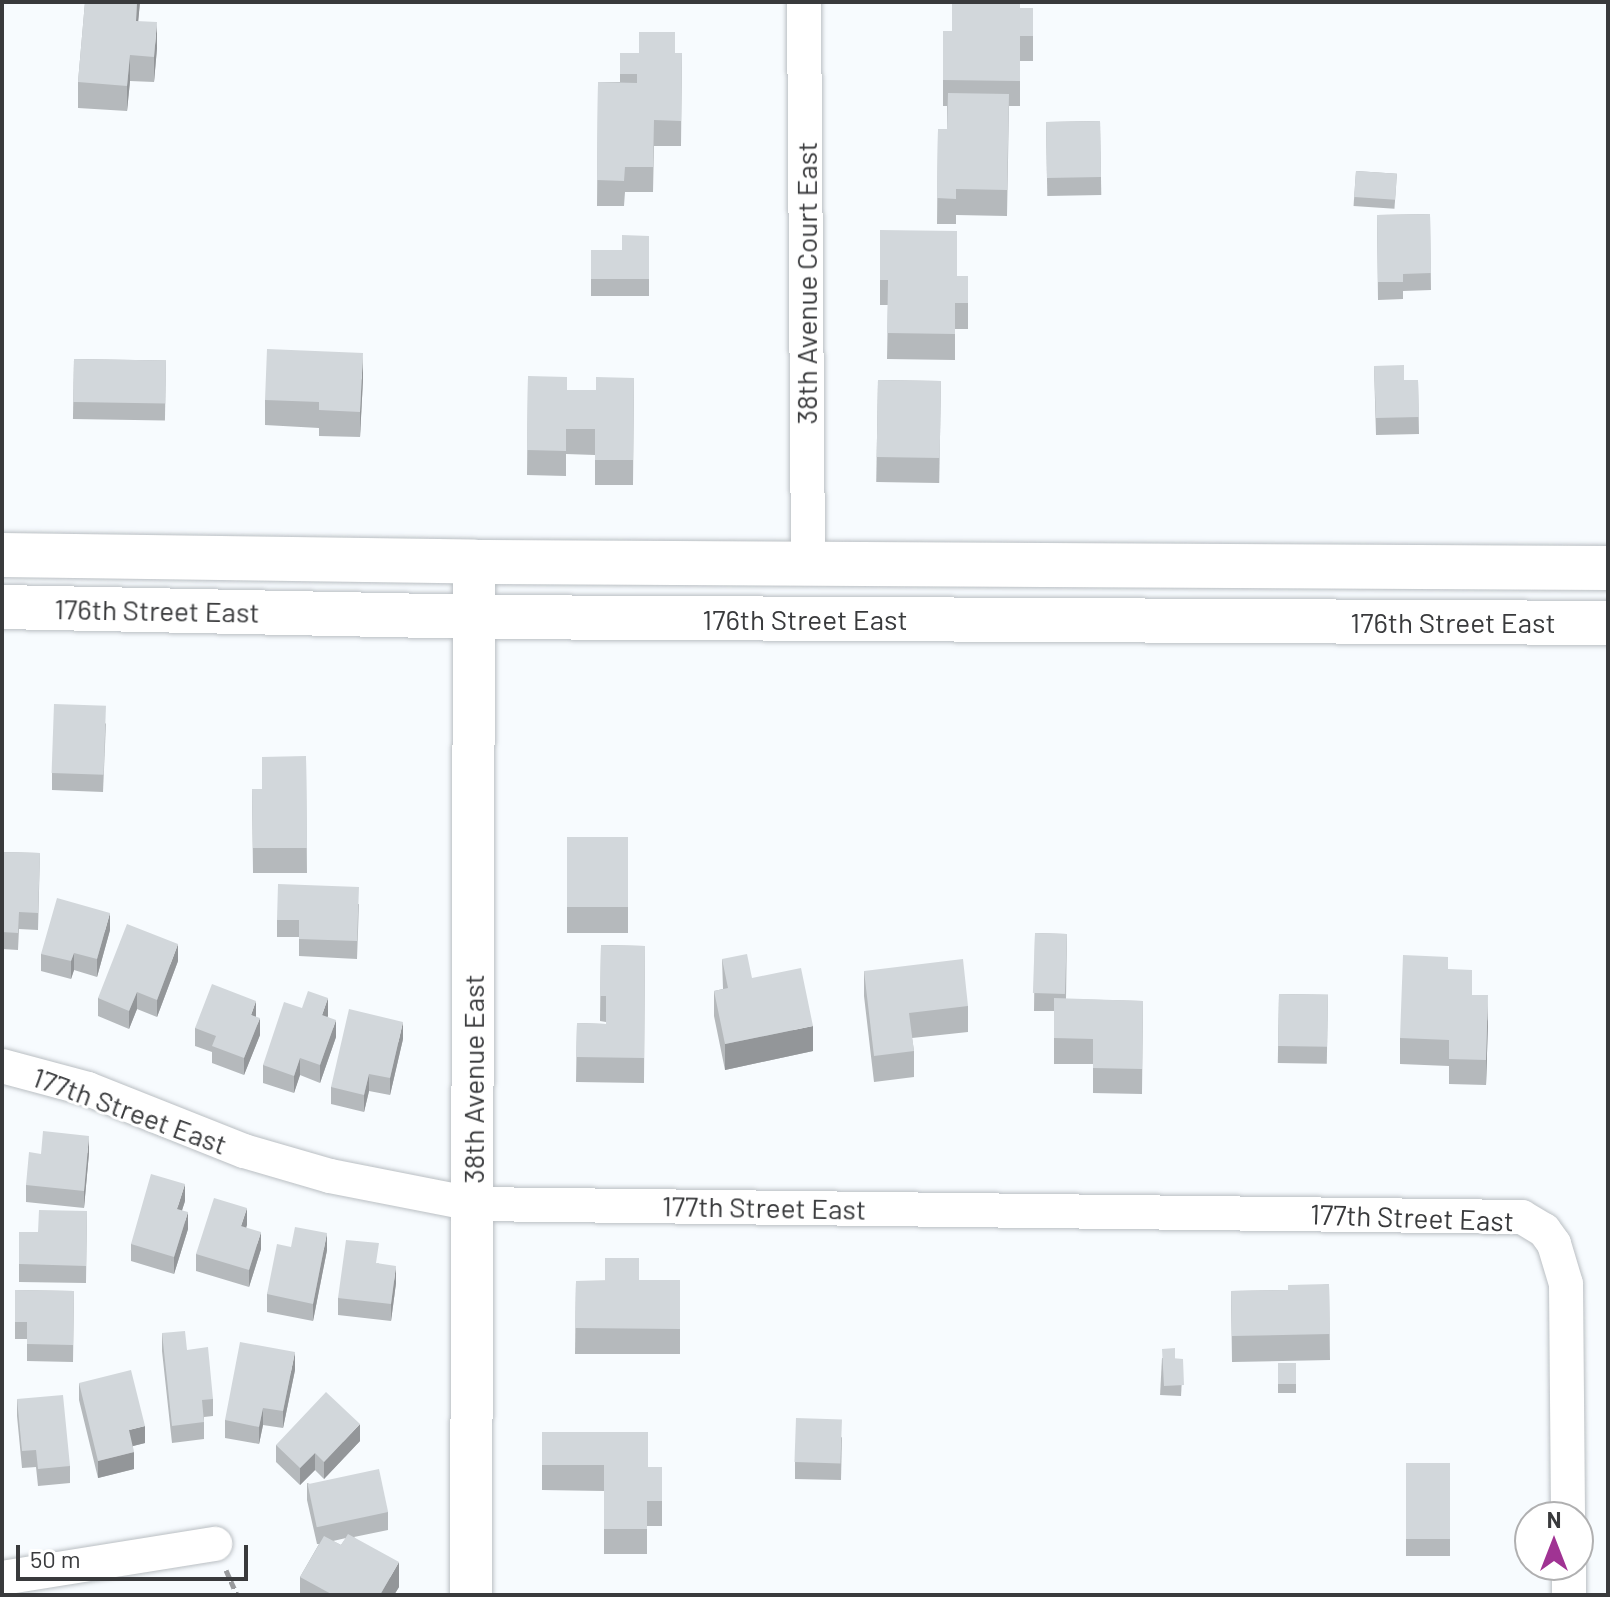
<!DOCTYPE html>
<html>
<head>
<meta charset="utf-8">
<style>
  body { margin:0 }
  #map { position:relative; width:1610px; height:1597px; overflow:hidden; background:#f7fbfe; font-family:Barlow,sans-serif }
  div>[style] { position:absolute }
  .path>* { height:5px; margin-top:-2.5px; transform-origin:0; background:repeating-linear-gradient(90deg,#989a9d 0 8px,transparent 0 12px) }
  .roads { filter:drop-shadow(0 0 2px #babfc3) drop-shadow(0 0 2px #babfc3) }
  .minor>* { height:34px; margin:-17px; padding:0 17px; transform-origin:17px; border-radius:17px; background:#fff }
  .tertiary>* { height:42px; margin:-21px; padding:0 21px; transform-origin:21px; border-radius:21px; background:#fff }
  .primary>* { height:44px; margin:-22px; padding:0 22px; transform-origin:22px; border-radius:22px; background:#fff }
  .wall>* { inset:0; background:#b5b9bc; transform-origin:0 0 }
  .shaded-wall>* { inset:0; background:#939699 }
  .building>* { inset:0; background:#d2d7db; transform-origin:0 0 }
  span { translate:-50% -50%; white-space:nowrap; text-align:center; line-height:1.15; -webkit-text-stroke:6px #fff; paint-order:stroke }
  .street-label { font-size:28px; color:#393a3c }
  .frame { position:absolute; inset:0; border:4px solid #393a3c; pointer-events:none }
  .north { position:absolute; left:1514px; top:1501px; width:80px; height:80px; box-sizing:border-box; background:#fff; border:2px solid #b0b0b1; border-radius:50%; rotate:0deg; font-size:22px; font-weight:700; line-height:32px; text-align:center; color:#393a3c }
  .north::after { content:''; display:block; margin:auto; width:28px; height:36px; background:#a03393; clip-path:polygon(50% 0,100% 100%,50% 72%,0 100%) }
  .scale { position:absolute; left:16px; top:1545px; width:232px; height:36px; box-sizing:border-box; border:4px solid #393a3c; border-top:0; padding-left:10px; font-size:24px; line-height:28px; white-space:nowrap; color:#393a3c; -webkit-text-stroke:6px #fff; paint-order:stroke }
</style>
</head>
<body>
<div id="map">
  <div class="path">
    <i style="left:226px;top:1570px;width:27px;rotate:66deg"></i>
  </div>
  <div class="roads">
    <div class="minor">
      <i style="left:804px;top:2px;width:562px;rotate:89.59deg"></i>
      <i style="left:2px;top:1066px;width:89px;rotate:15deg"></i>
      <i style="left:88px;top:1089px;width:168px;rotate:21.7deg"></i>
      <i style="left:244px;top:1151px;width:90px;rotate:16.2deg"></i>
      <i style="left:330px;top:1176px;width:146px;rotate:11.1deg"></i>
      <i style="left:473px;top:1204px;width:1049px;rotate:0.71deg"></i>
      <i style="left:1522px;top:1217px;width:26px;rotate:31deg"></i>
      <i style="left:1544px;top:1230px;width:17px;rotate:54deg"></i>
      <i style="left:1554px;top:1244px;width:42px;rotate:73.3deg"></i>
      <i style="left:1566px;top:1284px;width:233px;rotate:89.5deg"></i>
      <i style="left:1569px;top:1565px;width:30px;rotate:90deg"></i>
      <i style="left:2px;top:1578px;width:216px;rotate:-9.1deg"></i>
    </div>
    <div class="tertiary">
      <i style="left:471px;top:1595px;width:1033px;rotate:-89.83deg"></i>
    </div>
    <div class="primary">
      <i style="left:2px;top:555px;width:472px;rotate:0.8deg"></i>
      <i style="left:474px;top:562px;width:1134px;rotate:0.3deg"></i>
      <i style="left:2px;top:607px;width:472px;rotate:1.2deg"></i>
      <i style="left:474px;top:617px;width:1134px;rotate:0.3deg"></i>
    </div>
  </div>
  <div class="wall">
    <i style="clip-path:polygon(85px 2px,140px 2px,138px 21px,157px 48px,154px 82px,130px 81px,127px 111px,78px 108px,78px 82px)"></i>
    <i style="clip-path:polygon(1021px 8px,1033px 8px,1033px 61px,1020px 61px,1020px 106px,1009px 106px,1007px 216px,956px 215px,956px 224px,937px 224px,938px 129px,947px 129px,947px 106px,943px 106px,943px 31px,952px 31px)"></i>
    <i style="clip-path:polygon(620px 53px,682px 53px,681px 146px,654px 146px,653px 192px,625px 192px,624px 206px,597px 206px,598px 82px,620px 82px)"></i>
    <i style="left:1100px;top:121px;width:74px;height:54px;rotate:89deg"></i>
    <i style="left:1356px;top:171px;width:41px;height:35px;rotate:4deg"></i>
    <i style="clip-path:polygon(1430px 214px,1431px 290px,1403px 291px,1403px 299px,1378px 300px,1377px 215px)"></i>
    <i style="clip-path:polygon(880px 230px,957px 276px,968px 276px,968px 329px,955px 329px,955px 360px,887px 359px,888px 305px,880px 305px)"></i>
    <i style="clip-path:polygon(649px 236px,649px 296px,591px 296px,591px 250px,622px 250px)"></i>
    <i style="left:74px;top:359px;width:92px;height:60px;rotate:1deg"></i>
    <i style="clip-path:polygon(1374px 366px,1404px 380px,1418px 380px,1419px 434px,1376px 435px)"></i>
    <i style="clip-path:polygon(528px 376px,567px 390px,596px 390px,634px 378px,633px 485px,595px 485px,595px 455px,566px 454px,566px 476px,527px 475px)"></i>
    <i style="clip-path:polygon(363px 379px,360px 437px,319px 436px,319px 428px,265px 425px,265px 400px)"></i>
    <i style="left:878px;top:380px;width:63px;height:102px;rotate:1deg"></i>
    <i style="clip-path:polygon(106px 723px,103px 792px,52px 790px,52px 773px)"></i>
    <i style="clip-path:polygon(306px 756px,307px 873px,253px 873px,252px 789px,262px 789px)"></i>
    <i style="left:567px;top:837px;width:61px;height:96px"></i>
    <i style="clip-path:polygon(2px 852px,40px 853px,38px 930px,19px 929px,18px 950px,2px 949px)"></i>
    <i style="clip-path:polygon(359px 904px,357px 959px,299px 956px,299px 937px,277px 937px,277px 920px)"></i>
    <i style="clip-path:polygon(110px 930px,97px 977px,74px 970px,71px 979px,41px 971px,41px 954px)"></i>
    <i style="clip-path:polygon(1035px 933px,1067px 934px,1066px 999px,1143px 1001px,1142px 1094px,1093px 1093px,1093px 1064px,1054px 1064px,1054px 1011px,1034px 1011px)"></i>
    <i style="clip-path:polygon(601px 945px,645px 946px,644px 1083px,576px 1082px,577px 1023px,606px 1024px,606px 1022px,600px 1021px)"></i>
    <i style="clip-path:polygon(722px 959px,813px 1051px,725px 1070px,714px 1016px,714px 991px,723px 989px)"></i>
    <i style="clip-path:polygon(178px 961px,157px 1017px,137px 1009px,129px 1029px,98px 1016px,98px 998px)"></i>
    <i style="clip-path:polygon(1448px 969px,1472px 995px,1488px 1021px,1486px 1085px,1449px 1084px,1449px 1066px,1400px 1064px,1400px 1038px)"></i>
    <i style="clip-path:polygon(864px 971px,968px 1006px,968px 1032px,912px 1038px,914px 1051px,914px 1077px,874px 1082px,864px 996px)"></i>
    <i style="left:1279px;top:994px;width:49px;height:69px;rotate:1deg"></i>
    <i style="clip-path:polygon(256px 1017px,260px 1035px,244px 1075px,212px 1063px,212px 1052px,195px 1046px,195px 1028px)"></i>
    <i style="clip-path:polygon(328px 1017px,336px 1037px,320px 1083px,300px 1075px,294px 1093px,263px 1083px,263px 1065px)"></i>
    <i style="clip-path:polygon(403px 1039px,390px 1095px,369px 1091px,364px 1112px,331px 1104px,331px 1087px)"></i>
    <i style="clip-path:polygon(89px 1153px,84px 1208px,26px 1202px,26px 1185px,41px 1154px)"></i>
    <i style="clip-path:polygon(185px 1201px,182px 1210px,188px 1229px,174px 1274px,131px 1261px,131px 1244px)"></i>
    <i style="clip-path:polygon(87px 1211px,86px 1283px,19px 1282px,19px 1232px,38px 1232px)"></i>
    <i style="clip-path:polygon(247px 1225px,246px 1227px,261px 1249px,249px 1287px,196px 1271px,196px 1254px)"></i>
    <i style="clip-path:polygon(291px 1247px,327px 1250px,313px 1321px,267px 1312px,267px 1294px)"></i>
    <i style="clip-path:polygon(378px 1263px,396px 1283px,391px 1321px,338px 1315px,338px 1298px)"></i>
    <i style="clip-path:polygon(639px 1280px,680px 1280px,680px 1354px,575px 1354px,576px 1281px)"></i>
    <i style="clip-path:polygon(1329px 1284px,1330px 1360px,1232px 1362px,1231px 1291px,1288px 1290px)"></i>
    <i style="clip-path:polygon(15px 1290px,74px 1291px,73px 1362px,27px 1361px,27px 1339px,15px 1339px)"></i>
    <i style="clip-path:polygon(162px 1333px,187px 1350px,213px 1399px,213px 1416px,204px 1417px,204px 1439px,172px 1443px,162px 1351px)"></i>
    <i style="left:1162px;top:1358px;width:21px;height:37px;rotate:3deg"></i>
    <i style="left:1296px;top:1363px;width:30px;height:18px;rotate:90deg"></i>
    <i style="clip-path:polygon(295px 1370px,283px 1428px,263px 1425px,259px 1444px,225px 1438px,225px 1420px)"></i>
    <i style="clip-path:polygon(79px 1383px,145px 1443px,133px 1446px,134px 1469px,98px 1478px,79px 1400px)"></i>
    <i style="clip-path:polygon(17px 1399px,70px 1466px,70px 1483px,38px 1486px,36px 1467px,22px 1468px,17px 1416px)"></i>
    <i style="clip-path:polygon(542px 1432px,648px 1467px,662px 1467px,662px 1526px,647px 1526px,647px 1554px,604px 1554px,604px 1491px,542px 1490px)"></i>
    <i style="clip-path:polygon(842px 1437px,841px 1480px,795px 1479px,795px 1462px)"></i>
    <i style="clip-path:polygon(360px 1441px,324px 1479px,315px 1470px,300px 1485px,276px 1462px,276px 1445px)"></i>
    <i style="left:1406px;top:1463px;width:44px;height:93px"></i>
    <i style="clip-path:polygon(evenodd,307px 1483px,388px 1512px,388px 1530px,354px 1537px,399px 1587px,394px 1595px,300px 1595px,300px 1577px,319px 1544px,317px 1544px,307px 1500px,307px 1483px,346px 1538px,341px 1545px,333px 1541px,346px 1538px)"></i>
  </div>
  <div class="shaded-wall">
    <i style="clip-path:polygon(137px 2px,140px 2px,136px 46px,136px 21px)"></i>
    <i style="clip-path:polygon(157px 22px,157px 48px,154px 82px,154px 57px)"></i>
    <i style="clip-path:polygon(130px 55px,130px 81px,127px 111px,127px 86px)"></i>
    <i style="clip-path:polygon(363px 353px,363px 379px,360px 437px,360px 412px)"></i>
    <i style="clip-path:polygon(110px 913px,110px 930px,97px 977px,97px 959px)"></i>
    <i style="clip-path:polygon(178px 944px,178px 961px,157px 1017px,157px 1000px)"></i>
    <i style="clip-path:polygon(74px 953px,74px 970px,71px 979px,71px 961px)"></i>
    <i style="clip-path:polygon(137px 992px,137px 1009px,129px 1029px,129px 1011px)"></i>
    <i style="clip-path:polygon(1488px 995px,1488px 1021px,1486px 1085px,1486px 1060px)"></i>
    <i style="clip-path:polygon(328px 998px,328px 1016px,322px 1032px,322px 1015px)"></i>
    <i style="clip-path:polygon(256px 1001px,256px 1018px,251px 1015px)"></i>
    <i style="clip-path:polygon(260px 1018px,260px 1035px,244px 1075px,244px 1058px)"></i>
    <i style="clip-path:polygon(336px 1020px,336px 1037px,320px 1083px,320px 1065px)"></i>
    <i style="clip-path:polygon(403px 1022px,403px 1039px,390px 1095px,390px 1078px)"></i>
    <i style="clip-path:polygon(813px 1026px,813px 1051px,725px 1070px,725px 1044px)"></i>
    <i style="clip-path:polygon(300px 1058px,300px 1075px,294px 1093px,294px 1076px)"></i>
    <i style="clip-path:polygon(369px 1074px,369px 1091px,364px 1112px,364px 1095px)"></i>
    <i style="clip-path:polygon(89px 1136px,89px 1153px,84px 1208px,84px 1191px)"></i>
    <i style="clip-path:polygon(185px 1184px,185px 1201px,177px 1226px,177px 1209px)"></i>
    <i style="clip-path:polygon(247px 1208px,247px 1225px,241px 1243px,241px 1226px)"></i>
    <i style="clip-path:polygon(188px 1212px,188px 1229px,174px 1274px,174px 1257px)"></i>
    <i style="clip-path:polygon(261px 1232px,261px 1249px,249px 1287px,249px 1270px)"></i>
    <i style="clip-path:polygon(327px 1233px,327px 1250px,313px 1321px,313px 1304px)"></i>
    <i style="clip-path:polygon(396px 1266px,396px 1283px,391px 1321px,391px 1304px)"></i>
    <i style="clip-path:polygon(295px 1352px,295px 1370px,283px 1428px,283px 1411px)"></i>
    <i style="clip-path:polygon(263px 1408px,263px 1425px,259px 1444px,259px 1427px)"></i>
    <i style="clip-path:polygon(360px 1424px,360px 1441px,324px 1479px,324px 1462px)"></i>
    <i style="clip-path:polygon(145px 1426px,145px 1443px,129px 1447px,129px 1430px)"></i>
    <i style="clip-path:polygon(134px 1452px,134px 1469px,98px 1478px,98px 1461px)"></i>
    <i style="clip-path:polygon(315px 1453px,315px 1470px,300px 1485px,300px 1468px)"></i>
    <i style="clip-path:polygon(399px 1562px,399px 1587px,394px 1595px,380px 1595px)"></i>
  </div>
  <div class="building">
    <i style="clip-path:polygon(85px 2px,137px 2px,136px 21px,157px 22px,154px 57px,130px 55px,127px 86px,78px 82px)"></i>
    <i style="clip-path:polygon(952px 2px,1020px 2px,1020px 8px,1033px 8px,1033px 36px,1020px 36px,1020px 81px,943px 80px,943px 31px,952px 31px)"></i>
    <i style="clip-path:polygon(639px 32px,675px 32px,675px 53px,682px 53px,681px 121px,654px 120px,653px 167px,625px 167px,624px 181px,597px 180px,598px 82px,637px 83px,637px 74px,620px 74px,620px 53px,639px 53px)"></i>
    <i style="clip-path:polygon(948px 93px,1009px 94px,1007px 190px,956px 189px,956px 199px,937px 198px,938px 129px,947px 129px)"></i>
    <i style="left:1100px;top:121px;width:56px;height:54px;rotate:89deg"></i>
    <i style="left:1356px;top:171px;width:41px;height:26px;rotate:4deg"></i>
    <i style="clip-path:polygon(1430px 214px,1431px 273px,1403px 274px,1403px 282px,1378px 282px,1377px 215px)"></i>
    <i style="clip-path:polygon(880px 230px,957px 231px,957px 276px,968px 276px,968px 303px,955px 303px,955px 334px,887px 333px,888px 280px,880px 280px)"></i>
    <i style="clip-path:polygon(622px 235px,649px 236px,649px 279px,591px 279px,591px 250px,622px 250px)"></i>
    <i style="clip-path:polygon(267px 349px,363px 353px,360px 412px,319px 410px,319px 402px,265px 400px)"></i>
    <i style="left:74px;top:359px;width:92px;height:43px;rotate:1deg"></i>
    <i style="clip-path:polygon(1404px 365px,1404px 380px,1418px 380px,1419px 417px,1376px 418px,1374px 366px)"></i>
    <i style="clip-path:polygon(528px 376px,567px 377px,567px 390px,596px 390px,596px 377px,634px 378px,633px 460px,595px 460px,595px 429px,566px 429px,566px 451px,527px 450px)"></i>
    <i style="left:878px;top:380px;width:63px;height:77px;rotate:1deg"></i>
    <i style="left:54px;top:704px;width:52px;height:69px;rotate:2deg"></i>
    <i style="clip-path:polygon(306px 756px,307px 848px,253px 848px,252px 789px,262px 789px,262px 757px)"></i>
    <i style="left:567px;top:837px;width:61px;height:70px"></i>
    <i style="clip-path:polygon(2px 852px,40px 853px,38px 913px,19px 912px,18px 933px,2px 932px)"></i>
    <i style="clip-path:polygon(278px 884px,359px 887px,357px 941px,299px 939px,299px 920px,277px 920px)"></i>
    <i style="clip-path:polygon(57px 898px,110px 913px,97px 959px,74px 953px,71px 961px,41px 954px)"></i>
    <i style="clip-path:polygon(127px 924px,178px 944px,157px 1000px,137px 992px,129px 1011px,98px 998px)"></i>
    <i style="left:1035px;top:933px;width:32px;height:60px;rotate:2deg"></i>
    <i style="clip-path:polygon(601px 945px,645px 946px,644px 1058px,576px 1057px,577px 1023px,606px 1024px,606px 996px,600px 996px)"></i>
    <i style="clip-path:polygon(747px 954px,752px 978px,801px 968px,813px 1026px,725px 1044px,714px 991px,728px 988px,722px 959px)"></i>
    <i style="clip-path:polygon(1403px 955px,1448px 957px,1448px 969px,1472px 970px,1472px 995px,1488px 995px,1486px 1060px,1449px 1059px,1449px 1040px,1400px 1038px)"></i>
    <i style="clip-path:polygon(963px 959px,968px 1006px,909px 1013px,914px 1051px,874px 1056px,864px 971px)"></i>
    <i style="clip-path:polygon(212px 984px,256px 1001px,251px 1015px,260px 1018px,244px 1058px,212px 1046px,216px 1036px,195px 1028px)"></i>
    <i style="clip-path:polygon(308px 991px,328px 998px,322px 1015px,336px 1020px,320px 1065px,300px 1058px,294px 1076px,263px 1065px,284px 1002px,302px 1008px)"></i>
    <i style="left:1279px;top:994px;width:49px;height:52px;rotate:1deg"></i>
    <i style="clip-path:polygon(1054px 998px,1143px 1001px,1142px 1069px,1093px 1068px,1093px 1039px,1054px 1038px)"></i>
    <i style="clip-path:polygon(349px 1009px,403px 1022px,390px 1078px,369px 1074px,364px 1095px,331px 1087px)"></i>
    <i style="clip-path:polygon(43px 1131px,89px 1136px,84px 1191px,26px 1185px,29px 1152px,41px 1154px)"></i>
    <i style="clip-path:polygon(151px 1174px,185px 1184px,177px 1209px,188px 1212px,174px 1257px,131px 1244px)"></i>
    <i style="clip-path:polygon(214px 1198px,247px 1208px,241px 1226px,261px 1232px,249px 1270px,196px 1254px)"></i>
    <i style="clip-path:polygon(39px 1210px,87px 1211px,86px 1266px,19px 1264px,19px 1232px,38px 1232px)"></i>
    <i style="clip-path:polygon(295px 1227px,327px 1233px,313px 1304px,267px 1294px,277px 1244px,291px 1247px)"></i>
    <i style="clip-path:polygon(346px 1240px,379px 1243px,376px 1263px,396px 1266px,391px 1304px,338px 1298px)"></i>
    <i style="clip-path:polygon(605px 1258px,639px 1258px,639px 1280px,680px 1280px,680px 1329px,575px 1328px,576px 1281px,605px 1281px)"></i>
    <i style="clip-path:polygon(1329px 1284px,1330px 1334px,1232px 1336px,1231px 1291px,1288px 1290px,1288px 1285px)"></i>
    <i style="clip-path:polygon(15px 1290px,74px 1291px,73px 1345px,27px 1344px,27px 1322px,15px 1322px)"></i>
    <i style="clip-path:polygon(185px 1331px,187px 1350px,208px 1347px,213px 1399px,202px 1400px,204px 1422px,172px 1426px,162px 1333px)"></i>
    <i style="clip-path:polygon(240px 1342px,295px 1352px,283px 1411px,263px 1408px,259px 1427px,225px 1420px)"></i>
    <i style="clip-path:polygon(1175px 1348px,1175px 1359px,1183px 1359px,1184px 1385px,1164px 1386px,1162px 1349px)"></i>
    <i style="left:1296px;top:1363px;width:21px;height:18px;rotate:90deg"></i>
    <i style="clip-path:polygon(131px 1370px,145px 1426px,129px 1430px,134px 1452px,98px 1461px,79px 1383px)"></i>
    <i style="clip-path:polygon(326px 1392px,360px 1424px,324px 1462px,315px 1453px,300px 1468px,276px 1445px)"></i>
    <i style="clip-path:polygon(63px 1395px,70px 1466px,38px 1469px,36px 1450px,22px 1451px,17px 1399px)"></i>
    <i style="left:796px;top:1418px;width:46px;height:44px;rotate:2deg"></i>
    <i style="clip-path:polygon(542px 1432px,648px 1432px,648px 1467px,662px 1467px,662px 1501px,647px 1501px,647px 1529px,604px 1529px,604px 1465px,542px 1465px)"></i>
    <i style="left:1406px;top:1463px;width:44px;height:76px"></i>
    <i style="left:379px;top:1469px;width:44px;height:73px;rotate:78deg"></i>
    <i style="clip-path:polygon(348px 1534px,399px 1562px,380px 1595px,333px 1595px,300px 1577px,324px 1536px,341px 1545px)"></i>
  </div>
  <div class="street-label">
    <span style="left:806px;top:283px;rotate:-90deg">38th Avenue Court East</span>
    <span style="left:157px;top:610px;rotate:1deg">176th Street East</span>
    <span style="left:805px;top:619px">176th Street East</span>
    <span style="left:1453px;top:622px">176th Street East</span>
    <span style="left:473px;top:1079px;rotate:-90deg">38th Avenue East</span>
    <span style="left:130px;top:1110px;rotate:20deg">177th Street East</span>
    <span style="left:764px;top:1207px;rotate:1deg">177th Street East</span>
    <span style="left:1412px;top:1217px;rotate:2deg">177th Street East</span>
  </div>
  <div class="frame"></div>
  <div class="north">N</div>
  <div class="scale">50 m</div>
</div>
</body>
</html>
